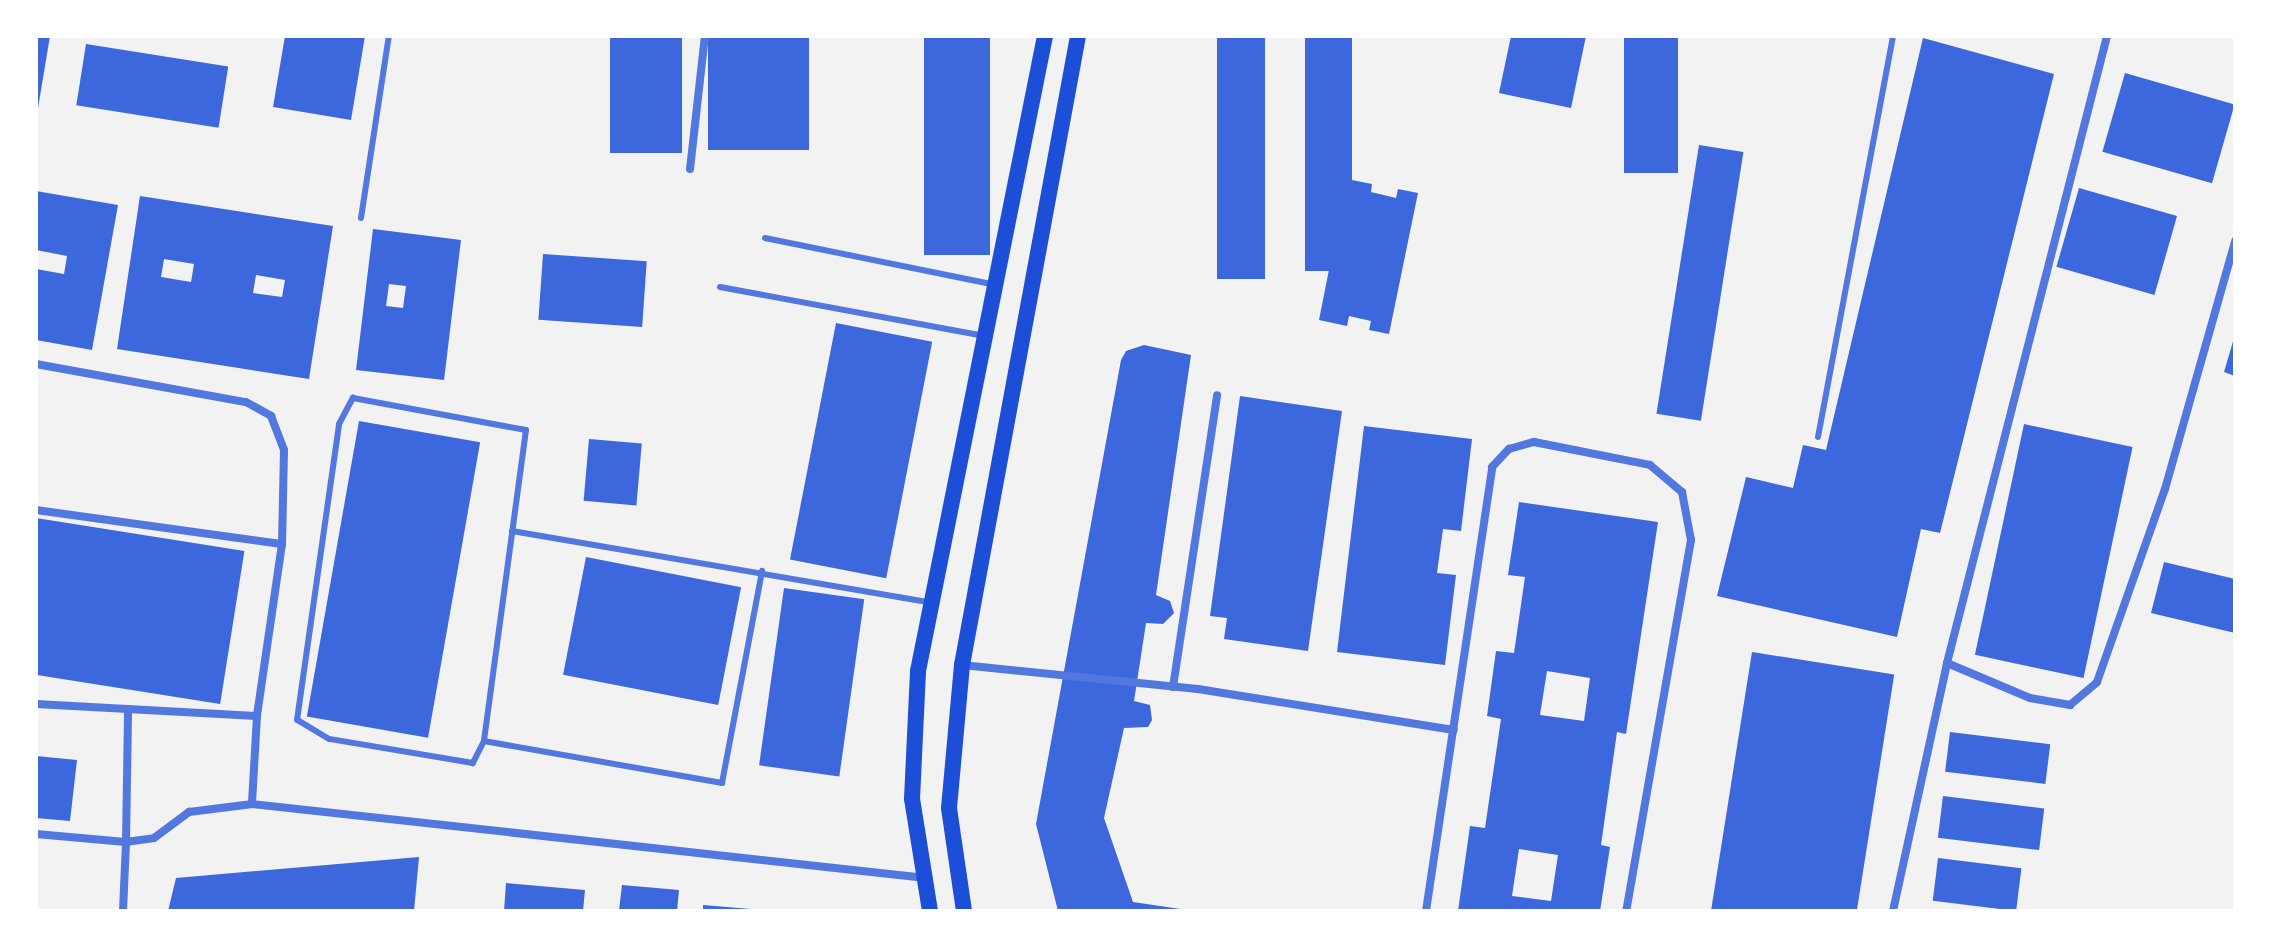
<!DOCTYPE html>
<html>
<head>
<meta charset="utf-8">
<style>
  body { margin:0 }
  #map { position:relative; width:2271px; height:947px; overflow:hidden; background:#f2f2f2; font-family:"Varela Round",sans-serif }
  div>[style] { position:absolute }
  .building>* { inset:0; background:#3d67dc; transform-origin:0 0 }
  .service>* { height:6px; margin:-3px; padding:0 3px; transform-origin:3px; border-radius:3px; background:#5277de }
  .minor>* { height:8px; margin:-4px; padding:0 4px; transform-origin:4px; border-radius:4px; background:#5277de }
  .secondary>* { height:16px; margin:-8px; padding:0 8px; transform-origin:8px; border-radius:8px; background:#1d4ed8 }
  span { translate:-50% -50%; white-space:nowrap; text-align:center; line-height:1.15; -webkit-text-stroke:8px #fff; paint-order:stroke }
  .frame { position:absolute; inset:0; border:38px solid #fff; pointer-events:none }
</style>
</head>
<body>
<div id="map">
  <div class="building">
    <i style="clip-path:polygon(36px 36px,50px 36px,38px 108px,36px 108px)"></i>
    <i style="clip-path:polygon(285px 36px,365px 36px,351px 120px,273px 107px)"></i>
    <i style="left:610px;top:36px;width:72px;height:117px"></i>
    <i style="left:708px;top:36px;width:101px;height:114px"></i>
    <i style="left:924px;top:36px;width:66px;height:219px"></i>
    <i style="left:1217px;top:36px;width:48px;height:243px"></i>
    <i style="left:1305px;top:36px;width:47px;height:235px"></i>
    <i style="clip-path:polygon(1511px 36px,1586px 36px,1571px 108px,1499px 93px)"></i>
    <i style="left:1624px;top:36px;width:54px;height:137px"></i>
    <i style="clip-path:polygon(1923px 38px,2054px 74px,1940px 533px,1921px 529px,1897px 637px,1717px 596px,1746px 477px,1793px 488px,1803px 445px,1826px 450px)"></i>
    <i style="left:86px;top:44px;width:144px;height:62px;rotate:9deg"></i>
    <i style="left:2125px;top:73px;width:114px;height:82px;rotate:16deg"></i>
    <i style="left:1699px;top:145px;width:45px;height:272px;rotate:9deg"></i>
    <i style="clip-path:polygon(1347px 179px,1372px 184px,1371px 192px,1396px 198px,1398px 189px,1418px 193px,1389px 334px,1369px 330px,1371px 321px,1349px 316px,1347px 326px,1319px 320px)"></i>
    <i style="left:2079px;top:188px;width:102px;height:82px;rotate:16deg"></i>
    <i style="clip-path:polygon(36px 191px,118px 205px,92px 350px,36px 340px,36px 269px,64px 274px,67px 256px,36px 250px)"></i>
    <i style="clip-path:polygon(evenodd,140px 196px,333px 226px,309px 379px,117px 349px,140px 196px,164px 259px,194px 264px,191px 282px,161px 277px,164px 259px,140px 196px,256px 275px,285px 280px,282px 297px,253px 293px,256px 275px)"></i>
    <i style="clip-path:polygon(evenodd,373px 229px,461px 240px,444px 380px,356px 370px,373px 229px,389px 284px,406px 286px,403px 308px,386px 306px,389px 284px)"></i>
    <i style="left:543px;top:254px;width:104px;height:66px;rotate:4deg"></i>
    <i style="left:836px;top:323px;width:98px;height:241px;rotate:11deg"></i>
    <i style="clip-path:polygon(2234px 338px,2235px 338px,2235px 376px,2224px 372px)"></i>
    <i style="clip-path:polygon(1144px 345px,1191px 355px,1156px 595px,1170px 601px,1174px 613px,1163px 624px,1146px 623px,1134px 701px,1150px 705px,1152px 720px,1148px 727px,1124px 728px,1104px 818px,1133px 902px,1194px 911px,1058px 911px,1036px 824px,1121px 360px,1126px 351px)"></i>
    <i style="clip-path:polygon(1240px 396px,1342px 411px,1308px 651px,1224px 639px,1227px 618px,1210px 616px)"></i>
    <i style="left:359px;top:421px;width:123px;height:300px;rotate:10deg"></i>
    <i style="left:2024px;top:424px;width:111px;height:236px;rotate:12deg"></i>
    <i style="clip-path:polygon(1364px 426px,1472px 439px,1461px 531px,1443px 529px,1437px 573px,1456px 575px,1445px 665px,1337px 652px)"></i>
    <i style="left:589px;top:439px;width:53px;height:62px;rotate:5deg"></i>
    <i style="clip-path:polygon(evenodd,1519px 502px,1658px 522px,1626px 734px,1617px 732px,1601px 845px,1610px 847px,1600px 911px,1458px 911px,1470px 826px,1485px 828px,1501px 719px,1487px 716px,1496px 651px,1514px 653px,1525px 577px,1508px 575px,1519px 502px,1547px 671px,1590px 678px,1584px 721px,1540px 715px,1547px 671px,1519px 502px,1519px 849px,1558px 855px,1551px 901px,1512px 896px,1519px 849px)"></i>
    <i style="left:36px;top:518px;width:211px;height:155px;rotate:9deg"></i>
    <i style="left:586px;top:557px;width:158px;height:120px;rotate:11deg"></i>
    <i style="clip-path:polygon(2164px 562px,2235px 579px,2235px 633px,2151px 613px)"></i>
    <i style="left:784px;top:588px;width:81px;height:179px;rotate:8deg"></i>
    <i style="left:1752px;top:652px;width:144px;height:262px;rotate:9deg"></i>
    <i style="left:1950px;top:732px;width:101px;height:40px;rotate:7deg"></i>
    <i style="clip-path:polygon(36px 756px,77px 760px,70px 821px,36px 818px)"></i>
    <i style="left:1943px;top:796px;width:102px;height:42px;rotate:7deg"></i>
    <i style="clip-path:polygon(419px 857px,414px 911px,168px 911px,176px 878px)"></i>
    <i style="left:1938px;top:858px;width:84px;height:43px;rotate:7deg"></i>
    <i style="clip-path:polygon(506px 883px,585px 890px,583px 911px,504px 911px)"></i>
    <i style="clip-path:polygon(622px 885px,679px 890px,677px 911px,619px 911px)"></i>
    <i style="clip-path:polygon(703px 905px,751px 909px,751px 911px,703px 911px)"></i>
  </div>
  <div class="service">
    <i style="left:361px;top:218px;width:184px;rotate:-81.3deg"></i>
    <i style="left:765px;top:238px;width:232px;rotate:11.5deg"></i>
    <i style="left:720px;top:287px;width:269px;rotate:10.5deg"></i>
    <i style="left:353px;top:398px;width:176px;rotate:10.5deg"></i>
    <i style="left:526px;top:430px;width:314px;rotate:97.7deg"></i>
    <i style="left:484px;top:741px;width:25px;rotate:117deg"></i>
    <i style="left:473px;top:763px;width:146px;rotate:-170.5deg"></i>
    <i style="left:329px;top:739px;width:37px;rotate:-149deg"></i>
    <i style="left:297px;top:720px;width:299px;rotate:-81.9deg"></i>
    <i style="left:339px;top:424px;width:30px;rotate:-62deg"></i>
    <i style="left:1818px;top:437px;width:408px;rotate:-79.4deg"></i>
    <i style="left:512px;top:531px;width:423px;rotate:9.7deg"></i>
    <i style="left:484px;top:741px;width:242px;rotate:10deg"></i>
    <i style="left:722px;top:783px;width:216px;rotate:-79.3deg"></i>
  </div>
  <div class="minor">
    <i style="left:690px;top:169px;width:134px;rotate:-83.6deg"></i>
    <i style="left:36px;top:364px;width:213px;rotate:10.3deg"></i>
    <i style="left:246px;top:402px;width:29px;rotate:29deg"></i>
    <i style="left:271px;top:416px;width:36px;rotate:69deg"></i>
    <i style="left:284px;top:450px;width:94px;rotate:91.2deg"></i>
    <i style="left:282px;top:544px;width:174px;rotate:98.3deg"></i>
    <i style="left:36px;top:510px;width:248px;rotate:7.9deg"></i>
    <i style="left:1947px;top:663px;width:90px;rotate:22.9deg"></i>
    <i style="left:2030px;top:698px;width:41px;rotate:9.9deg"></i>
    <i style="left:2070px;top:705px;width:35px;rotate:-40deg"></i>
    <i style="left:2097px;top:682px;width:205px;rotate:-70.6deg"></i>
    <i style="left:2165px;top:489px;width:258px;rotate:-74.2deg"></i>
    <i style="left:962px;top:665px;width:237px;rotate:5.8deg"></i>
    <i style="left:1198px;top:689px;width:259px;rotate:9.1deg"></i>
    <i style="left:1173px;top:687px;width:295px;rotate:-81.4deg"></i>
    <i style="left:36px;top:704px;width:221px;rotate:3.1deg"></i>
    <i style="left:257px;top:716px;width:88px;rotate:93.3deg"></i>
    <i style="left:36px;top:834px;width:90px;rotate:5.1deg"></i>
    <i style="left:126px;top:842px;width:133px;rotate:-89.1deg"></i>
    <i style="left:123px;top:911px;width:69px;rotate:-87.5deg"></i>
    <i style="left:126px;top:842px;width:28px;rotate:-8deg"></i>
    <i style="left:154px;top:838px;width:44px;rotate:-36.6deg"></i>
    <i style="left:189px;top:812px;width:64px;rotate:-7.2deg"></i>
    <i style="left:252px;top:804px;width:678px;rotate:6.27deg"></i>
    <i style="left:1426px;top:911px;width:449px;rotate:-81.5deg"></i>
    <i style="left:1492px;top:467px;width:25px;rotate:-47deg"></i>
    <i style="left:1509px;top:449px;width:26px;rotate:-16deg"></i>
    <i style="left:1534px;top:442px;width:118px;rotate:11.2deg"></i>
    <i style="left:1650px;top:465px;width:42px;rotate:40.2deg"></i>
    <i style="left:1682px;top:492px;width:49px;rotate:79.4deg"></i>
    <i style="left:1691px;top:540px;width:377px;rotate:99.9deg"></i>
    <i style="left:1893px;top:911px;width:254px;rotate:-77.7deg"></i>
    <i style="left:1947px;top:663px;width:647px;rotate:-75.68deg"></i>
  </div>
  <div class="secondary">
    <i style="left:930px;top:911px;width:113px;rotate:-99.1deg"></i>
    <i style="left:912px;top:799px;width:128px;rotate:-87.3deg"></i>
    <i style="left:918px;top:671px;width:648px;rotate:-78.69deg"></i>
    <i style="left:964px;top:911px;width:104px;rotate:-98.3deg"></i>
    <i style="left:949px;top:808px;width:144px;rotate:-84.8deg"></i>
    <i style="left:962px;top:665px;width:640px;rotate:-79.55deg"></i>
  </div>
  <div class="frame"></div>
</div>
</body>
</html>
